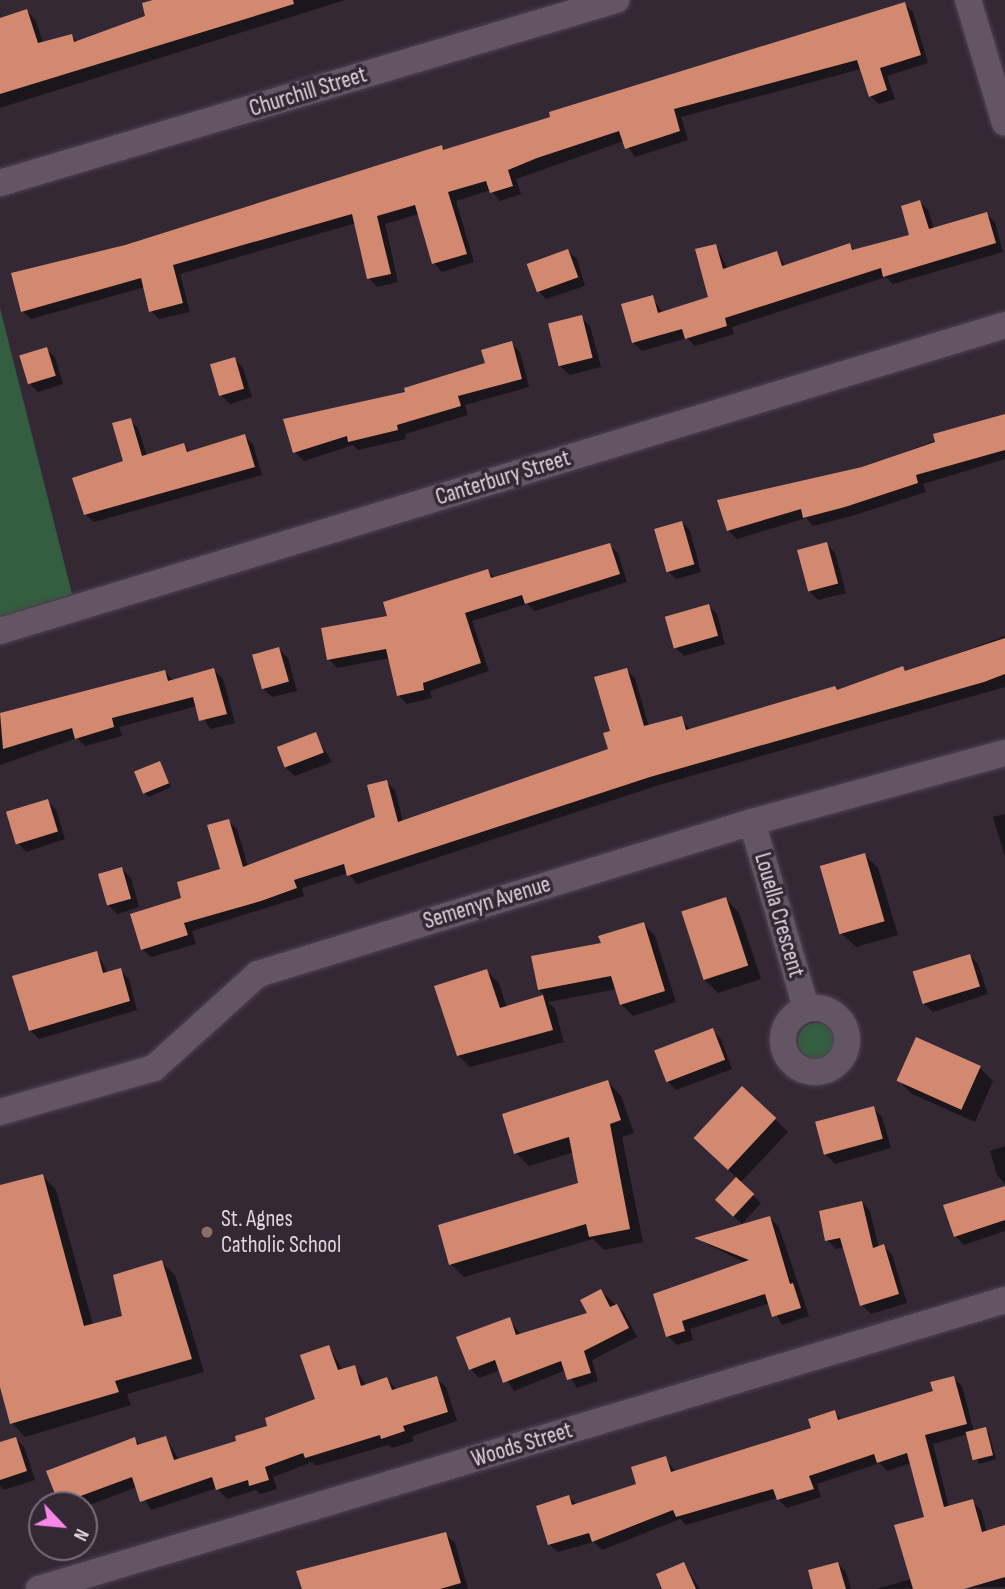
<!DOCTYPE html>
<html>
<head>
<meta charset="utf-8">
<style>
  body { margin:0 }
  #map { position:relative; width:1005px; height:1589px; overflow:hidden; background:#342835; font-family:"Sofia Sans Condensed",sans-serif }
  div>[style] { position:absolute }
  .green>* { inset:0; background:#345e40 }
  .round { border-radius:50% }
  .shadow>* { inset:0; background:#0007 }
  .building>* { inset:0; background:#d28970; transform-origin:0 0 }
  .roads { filter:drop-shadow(0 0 2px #4f444f) drop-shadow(0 0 2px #4f444f) }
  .minor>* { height:26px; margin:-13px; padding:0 13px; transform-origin:13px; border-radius:13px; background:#635564 }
  .minor>.ring { margin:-13px; padding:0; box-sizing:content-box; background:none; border:26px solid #635564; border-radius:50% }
  .dots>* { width:19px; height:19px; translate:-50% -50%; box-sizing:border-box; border:4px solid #342835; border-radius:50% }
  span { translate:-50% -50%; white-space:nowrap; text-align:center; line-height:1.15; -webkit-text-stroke:7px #342835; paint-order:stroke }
  .street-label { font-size:23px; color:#dfd7df }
  .poi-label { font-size:23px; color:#dfd7df }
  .left { translate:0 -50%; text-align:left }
  .north { position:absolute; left:28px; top:1491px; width:70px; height:70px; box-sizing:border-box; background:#342835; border:2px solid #786e79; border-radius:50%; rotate:116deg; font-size:19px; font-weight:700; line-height:28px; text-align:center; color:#dfd7df }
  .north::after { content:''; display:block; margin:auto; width:24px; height:32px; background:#f987e8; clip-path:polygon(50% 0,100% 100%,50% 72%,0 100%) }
</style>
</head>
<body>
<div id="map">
  <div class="green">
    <i style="clip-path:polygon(0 308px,72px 594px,0 617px)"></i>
    <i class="round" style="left:798px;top:1023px;width:36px;height:36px"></i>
  </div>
  <div class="shadow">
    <i style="clip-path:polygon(159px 0,345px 0,0 108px,0 20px,27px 11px,36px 21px,43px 43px,71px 36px,78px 42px,148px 17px)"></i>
    <i style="clip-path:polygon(904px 4px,913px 12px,928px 63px,887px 76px,895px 99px,879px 104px,870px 96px,861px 69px,681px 117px,688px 140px,635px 157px,624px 141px,516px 179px,521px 194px,500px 201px,491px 190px,456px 201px,474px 262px,442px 272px,434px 263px,419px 214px,385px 224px,398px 282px,377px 287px,369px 278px,356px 223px,180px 274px,190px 312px,159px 319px,151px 311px,145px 287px,31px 319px,22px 311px,59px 265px,441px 147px,445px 151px)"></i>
    <i style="clip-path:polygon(920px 202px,928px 210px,934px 229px,986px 214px,995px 222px,1003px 252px,893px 284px,886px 277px,732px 327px,734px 334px,695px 346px,687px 338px,642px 351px,634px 343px,652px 297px,663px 313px,711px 298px,716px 246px,728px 269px,777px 253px,786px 267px,849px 245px,856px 251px,911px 236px)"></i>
    <i style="clip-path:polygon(568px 251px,577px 259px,585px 286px,546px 299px,537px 290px)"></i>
    <i style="clip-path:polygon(581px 317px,590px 326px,601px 367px,570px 375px,561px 367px,550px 326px)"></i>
    <i style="clip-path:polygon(511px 343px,520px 352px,529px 387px,465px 405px,468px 415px,405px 434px,406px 439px,358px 450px,353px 445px,304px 461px,295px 452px,408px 393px,487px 365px)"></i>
    <i style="clip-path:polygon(46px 349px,55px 357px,63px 384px,38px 392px,29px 383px)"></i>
    <i style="clip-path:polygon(235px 359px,243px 368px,252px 397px,230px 404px,221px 395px)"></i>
    <i style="clip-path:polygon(1005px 414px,1005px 459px,923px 484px,926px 492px,855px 515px,813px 526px,806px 518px,737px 539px,728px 530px,863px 468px)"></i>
    <i style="clip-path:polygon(130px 420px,138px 428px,147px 456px,184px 445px,191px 453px,244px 436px,253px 444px,262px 475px,94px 522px,85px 514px,125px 463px)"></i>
    <i style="clip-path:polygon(682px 522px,690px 531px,701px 572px,676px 579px,667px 570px)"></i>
    <i style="clip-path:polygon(826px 544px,835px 553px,846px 593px,818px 600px,810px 592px,799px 552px)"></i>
    <i style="clip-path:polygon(609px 545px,618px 553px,627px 582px,535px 611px,527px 604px,472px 621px,489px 671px,430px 691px,432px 698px,407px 704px,398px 695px,390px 658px,337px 668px,329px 659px,389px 617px,488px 571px,496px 579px)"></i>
    <i style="clip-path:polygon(708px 605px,717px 614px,725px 644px,684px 656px,675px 647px)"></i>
    <i style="clip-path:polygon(1005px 636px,1005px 687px,659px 785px,357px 884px,348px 873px,302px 888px,304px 896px,192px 931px,196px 944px,151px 957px,142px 949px,184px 899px,222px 870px,228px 821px,237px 829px,248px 867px,378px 818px,386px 782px,395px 790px,403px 822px,610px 750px,626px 670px,635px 678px,649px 727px,681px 718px,691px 731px,835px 688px,839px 692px,903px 668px,907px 672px)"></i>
    <i style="clip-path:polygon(279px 649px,288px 658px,297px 691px,272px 697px,263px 689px)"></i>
    <i style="clip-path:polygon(214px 670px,223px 679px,235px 723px,210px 729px,197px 706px,119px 727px,122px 736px,85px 746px,77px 738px,0 765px,0 714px,164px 671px,173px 680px)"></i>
    <i style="clip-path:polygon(315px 734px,332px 762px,295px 776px,286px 768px)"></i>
    <i style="clip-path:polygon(159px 763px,171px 787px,149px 797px,145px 793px)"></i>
    <i style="clip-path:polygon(47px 801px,56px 810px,65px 839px,26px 852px,18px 843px)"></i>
    <i style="clip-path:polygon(1005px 814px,1005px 857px,993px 817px)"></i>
    <i style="clip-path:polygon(865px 855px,878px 868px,898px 935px,856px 947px,842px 934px)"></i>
    <i style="clip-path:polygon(122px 869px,131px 878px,139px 907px,117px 914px,108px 905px)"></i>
    <i style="clip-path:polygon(726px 899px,739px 913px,761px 979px,718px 993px,705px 980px,683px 913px)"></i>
    <i style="clip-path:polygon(644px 924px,655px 936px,676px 1002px,633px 1016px,621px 1004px,617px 989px,548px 1002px,555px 1009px,564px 1042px,470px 1067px,458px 1055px,486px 971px,499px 983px,507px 1008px,545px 996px,539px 990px,603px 945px)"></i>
    <i style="clip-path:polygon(97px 953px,108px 973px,120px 970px,129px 979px,137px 1010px,39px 1039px,30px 1030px)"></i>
    <i style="clip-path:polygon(970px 956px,978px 964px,988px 994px,933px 1012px,924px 1003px)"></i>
    <i style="clip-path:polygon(712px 1030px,721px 1039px,732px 1069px,676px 1090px,667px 1081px)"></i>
    <i style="clip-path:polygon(980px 1068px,993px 1081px,975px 1122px,912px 1094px,898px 1080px)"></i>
    <i style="clip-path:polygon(608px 1082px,621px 1096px,634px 1133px,622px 1137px,643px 1242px,604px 1250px,593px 1239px,464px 1277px,451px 1264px,580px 1185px,574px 1152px,529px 1166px,516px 1153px)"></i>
    <i style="clip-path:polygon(743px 1088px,788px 1132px,740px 1183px,761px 1203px,742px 1224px,726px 1209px,737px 1178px,695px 1138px)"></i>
    <i style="clip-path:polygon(873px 1108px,882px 1117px,891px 1148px,835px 1164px,826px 1155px)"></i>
    <i style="clip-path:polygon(1005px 1146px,1005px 1184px,997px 1175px,990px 1151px)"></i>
    <i style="clip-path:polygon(43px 1176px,56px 1190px,93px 1325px,124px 1317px,161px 1262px,175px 1275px,204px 1372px,127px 1394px,131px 1405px,25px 1437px,12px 1423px,0 1380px,0 1187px)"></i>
    <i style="clip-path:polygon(1005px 1188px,1005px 1231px,964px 1245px,955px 1236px)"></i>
    <i style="clip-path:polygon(862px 1202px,870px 1211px,879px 1248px,884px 1246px,892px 1255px,907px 1303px,871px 1314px,862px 1305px,844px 1247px,836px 1249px,827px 1240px)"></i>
    <i style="clip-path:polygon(770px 1218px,779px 1227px,809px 1316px,782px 1325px,770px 1303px,690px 1329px,693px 1340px,677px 1345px,668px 1336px,655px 1295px,746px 1263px,697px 1239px)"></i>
    <i style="clip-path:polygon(601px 1291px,625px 1314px,637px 1337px,592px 1360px,598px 1381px,577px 1388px,566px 1370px,514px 1391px,500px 1370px,479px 1378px,471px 1369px,509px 1319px,521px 1335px,589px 1314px)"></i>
    <i style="clip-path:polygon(329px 1347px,343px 1370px,354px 1367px,367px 1386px,387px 1379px,396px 1389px,436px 1378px,446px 1387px,457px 1421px,412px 1436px,414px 1441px,392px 1448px,388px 1445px,316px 1466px,312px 1462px,273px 1477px,277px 1489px,260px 1494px,256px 1490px,227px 1499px,217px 1488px,151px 1510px,137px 1487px,84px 1507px,60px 1503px,134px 1439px,141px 1446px,166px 1438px,179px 1460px,238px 1442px,318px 1400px)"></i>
    <i style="clip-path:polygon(953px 1378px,962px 1386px,974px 1432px,985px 1429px,989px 1433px,996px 1459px,979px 1464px,968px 1434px,933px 1444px,949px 1507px,972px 1501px,981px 1510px,987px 1532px,1005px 1527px,1005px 1587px,876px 1589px,911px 1579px,926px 1518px,911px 1463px,887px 1471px,880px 1463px,817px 1484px,821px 1497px,787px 1508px,777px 1498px,686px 1525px,680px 1519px,602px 1550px,594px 1542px,558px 1552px,549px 1544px,569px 1497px,577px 1505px,638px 1485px,665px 1458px,676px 1472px,813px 1429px,834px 1412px,843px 1421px,935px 1392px)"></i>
    <i style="clip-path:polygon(16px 1439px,24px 1447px,35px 1480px,4px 1490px,0 1486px,0 1444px)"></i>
    <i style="clip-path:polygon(445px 1534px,455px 1543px,468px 1589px,303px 1589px)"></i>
    <i style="clip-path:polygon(684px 1564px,700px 1589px,664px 1589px)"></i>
    <i style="clip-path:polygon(838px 1564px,846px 1572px,851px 1589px,815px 1589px)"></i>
  </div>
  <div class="building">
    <i style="clip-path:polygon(153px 0,293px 0,294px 4px,0 94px,0 18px,27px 9px,38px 43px,72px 34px,74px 42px,145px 16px,142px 3px)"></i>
    <i style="clip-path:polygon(905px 2px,921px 55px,880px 68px,887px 90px,869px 97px,857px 60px,674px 109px,680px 131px,625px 149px,619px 131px,537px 158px,508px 170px,513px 186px,490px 193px,486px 181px,448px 192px,467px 254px,432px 264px,415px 205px,377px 216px,391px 274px,367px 279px,352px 214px,173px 265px,183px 303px,149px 312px,141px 278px,21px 312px,11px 273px,125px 245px,442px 145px,443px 150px,550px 117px,549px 112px)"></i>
    <i style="clip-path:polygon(920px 200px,929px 229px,987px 212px,996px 243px,883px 277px,881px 268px,725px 318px,727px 326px,685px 339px,682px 329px,632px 343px,621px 304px,653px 295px,658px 313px,708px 297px,695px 249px,716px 244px,723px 269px,777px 251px,782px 266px,850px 243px,852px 250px,909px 235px,901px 206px)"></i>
    <i style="left:568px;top:249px;width:30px;height:44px;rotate:70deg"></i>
    <i style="left:582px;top:315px;width:44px;height:35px;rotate:76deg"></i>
    <i style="clip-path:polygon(512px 341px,522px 379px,458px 396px,461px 406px,397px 425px,398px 430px,348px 442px,347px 436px,293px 453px,283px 419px,405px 392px,404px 388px,485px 363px,481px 350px)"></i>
    <i style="left:47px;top:347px;width:30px;height:29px;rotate:73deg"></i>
    <i style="left:235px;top:357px;width:33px;height:26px;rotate:74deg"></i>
    <i style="clip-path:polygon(1005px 414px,1005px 450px,916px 475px,918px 483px,845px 507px,803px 518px,801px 509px,727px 531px,717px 500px,862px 467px,935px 442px,933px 434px)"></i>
    <i style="clip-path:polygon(131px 418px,142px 456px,184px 443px,187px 452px,245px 434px,255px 467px,84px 515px,72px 478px,123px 461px,112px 423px)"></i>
    <i style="left:682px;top:521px;width:45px;height:29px;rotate:74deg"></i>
    <i style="left:827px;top:542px;width:43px;height:31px;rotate:75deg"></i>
    <i style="clip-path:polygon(610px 543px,620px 574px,525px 604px,522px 595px,465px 613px,481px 663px,423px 683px,424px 690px,397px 696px,386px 649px,327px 660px,321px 628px,387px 616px,383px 602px,488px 569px,491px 578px)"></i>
    <i style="left:709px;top:604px;width:33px;height:46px;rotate:74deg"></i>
    <i style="clip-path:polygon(1005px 638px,1005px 674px,984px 682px,650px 777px,347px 876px,344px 864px,294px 880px,297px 888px,261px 901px,184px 923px,188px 935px,141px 950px,130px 914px,181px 898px,177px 882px,220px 869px,207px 825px,229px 819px,243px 867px,375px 817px,367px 785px,387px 780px,398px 822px,608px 749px,603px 733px,610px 731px,594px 677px,627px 668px,644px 726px,682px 716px,686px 730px,835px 686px,837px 690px,903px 666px,905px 671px)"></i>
    <i style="left:279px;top:647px;width:36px;height:28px;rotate:74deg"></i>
    <i style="clip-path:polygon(214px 668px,227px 714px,199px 721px,193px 697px,112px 718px,114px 727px,75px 739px,72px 728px,3px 749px,0 713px,165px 670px,168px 681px)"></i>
    <i style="left:316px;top:732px;width:22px;height:42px;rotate:69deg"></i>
    <i style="left:160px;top:761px;width:24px;height:28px;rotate:68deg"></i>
    <i style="left:48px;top:799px;width:34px;height:44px;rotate:73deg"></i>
    <i style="left:865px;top:853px;width:71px;height:47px;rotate:74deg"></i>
    <i style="left:122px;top:867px;width:33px;height:25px;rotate:74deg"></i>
    <i style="left:726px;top:897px;width:72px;height:47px;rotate:72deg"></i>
    <i style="clip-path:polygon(644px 922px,665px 991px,620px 1005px,611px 976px,538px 990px,531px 956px,601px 943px,598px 936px)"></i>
    <i style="clip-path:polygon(97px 951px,103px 973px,121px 968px,130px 1001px,29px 1031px,12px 976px)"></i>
    <i style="left:970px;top:954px;width:34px;height:60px;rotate:73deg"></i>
    <i style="clip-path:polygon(487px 969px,500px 1008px,543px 995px,553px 1030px,457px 1056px,434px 986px)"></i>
    <i style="left:713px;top:1028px;width:34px;height:63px;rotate:69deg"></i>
    <i style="left:916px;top:1037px;width:71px;height:48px;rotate:24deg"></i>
    <i style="clip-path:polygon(608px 1080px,621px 1120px,610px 1124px,630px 1229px,589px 1237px,586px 1224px,449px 1265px,438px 1225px,578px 1183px,569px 1137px,514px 1154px,502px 1114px)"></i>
    <i style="left:742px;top:1086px;width:47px;height:71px;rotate:43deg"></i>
    <i style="left:874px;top:1106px;width:34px;height:61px;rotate:75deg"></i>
    <i style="clip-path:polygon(43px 1174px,84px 1326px,122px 1316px,113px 1275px,162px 1260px,192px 1359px,115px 1381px,119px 1392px,10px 1424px,0 1387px,0 1185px)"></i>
    <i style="left:736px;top:1177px;width:25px;height:31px;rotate:43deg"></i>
    <i style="clip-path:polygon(1005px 1186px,1005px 1220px,954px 1237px,943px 1205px)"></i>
    <i style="clip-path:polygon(862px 1201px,873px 1248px,884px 1244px,899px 1294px,860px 1306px,840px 1238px,825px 1241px,819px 1211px)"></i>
    <i style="clip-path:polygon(770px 1216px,790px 1284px,793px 1283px,801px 1308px,772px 1317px,765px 1294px,682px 1321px,685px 1331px,666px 1337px,653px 1294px,749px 1260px,694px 1238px)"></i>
    <i style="clip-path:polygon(601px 1289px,610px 1307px,617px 1304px,629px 1328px,584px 1351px,591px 1373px,567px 1380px,561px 1361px,503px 1383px,495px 1360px,469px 1370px,456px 1337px,510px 1317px,516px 1335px,587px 1313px,580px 1300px)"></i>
    <i style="clip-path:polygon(329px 1345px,338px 1370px,355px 1365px,361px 1386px,387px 1377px,392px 1390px,437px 1376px,448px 1412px,403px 1426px,405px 1431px,381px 1439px,380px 1435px,305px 1458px,303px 1453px,265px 1467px,269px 1480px,249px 1486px,248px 1480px,216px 1490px,212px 1477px,140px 1502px,132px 1477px,59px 1504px,46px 1471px,135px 1437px,137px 1445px,166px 1436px,174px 1460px,236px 1441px,235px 1436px,267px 1426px,265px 1418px,315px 1399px,300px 1355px)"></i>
    <i style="clip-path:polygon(954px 1376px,967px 1424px,925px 1435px,944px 1507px,973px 1499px,982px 1532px,1005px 1525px,1005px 1577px,964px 1589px,913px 1589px,894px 1525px,924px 1517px,907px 1453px,877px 1463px,874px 1454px,809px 1476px,814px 1489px,777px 1500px,773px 1489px,676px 1517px,673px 1510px,592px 1542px,589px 1533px,548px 1545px,536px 1506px,569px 1495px,572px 1505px,636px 1484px,631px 1467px,666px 1456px,671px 1472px,811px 1428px,808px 1419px,835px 1410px,838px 1420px,933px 1391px,930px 1382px)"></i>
    <i style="left:986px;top:1427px;width:29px;height:21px;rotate:76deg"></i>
    <i style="clip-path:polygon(16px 1437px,27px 1471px,0 1480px,0 1442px)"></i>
    <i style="clip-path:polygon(446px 1532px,461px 1583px,440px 1589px,302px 1589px,296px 1571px)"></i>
    <i style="clip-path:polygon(684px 1562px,696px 1589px,662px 1589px,656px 1574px)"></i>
    <i style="clip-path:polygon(838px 1562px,846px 1589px,813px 1589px,808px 1570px)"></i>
  </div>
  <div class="roads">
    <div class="minor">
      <i style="left:968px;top:0;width:128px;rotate:73.3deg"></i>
      <i style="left:0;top:183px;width:643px;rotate:-16.55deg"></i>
      <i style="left:0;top:631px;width:1051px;rotate:-16.93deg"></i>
      <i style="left:752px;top:822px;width:194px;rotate:73.8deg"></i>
      <i class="ring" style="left:783px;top:1008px;width:38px;height:38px"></i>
      <i style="left:0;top:1112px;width:160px;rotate:-15.9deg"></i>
      <i style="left:154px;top:1068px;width:140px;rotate:-42.1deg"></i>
      <i style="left:258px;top:974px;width:517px;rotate:-17.1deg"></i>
      <i style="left:752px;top:822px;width:262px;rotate:-15.3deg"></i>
      <i style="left:39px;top:1589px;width:1008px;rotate:-16.66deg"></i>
    </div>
  </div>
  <div class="dots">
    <i style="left:207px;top:1232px;background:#8d6e63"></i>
  </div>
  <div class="street-label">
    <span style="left:308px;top:92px;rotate:-17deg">Churchill Street</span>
    <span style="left:503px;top:478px;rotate:-17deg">Canterbury Street</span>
    <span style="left:487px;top:903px;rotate:-17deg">Semenyn Avenue</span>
    <span style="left:779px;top:915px;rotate:74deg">Louella Crescent</span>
    <span style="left:522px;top:1445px;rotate:-17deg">Woods Street</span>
  </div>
  <div class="poi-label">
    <span class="left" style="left:221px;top:1232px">St. Agnes<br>Catholic School</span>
  </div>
  <div class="north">N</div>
</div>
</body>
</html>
